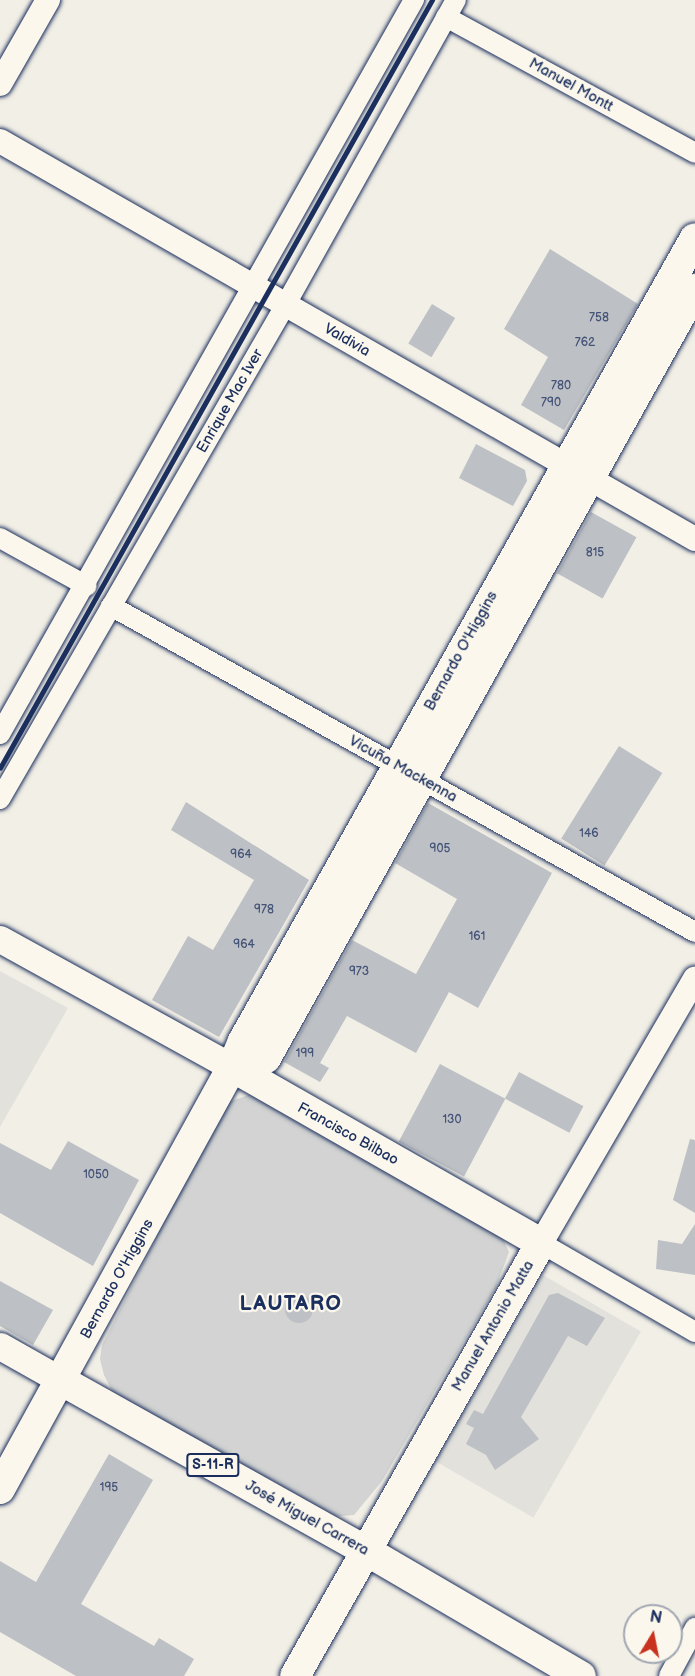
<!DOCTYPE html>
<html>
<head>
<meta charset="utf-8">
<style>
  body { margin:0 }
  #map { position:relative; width:695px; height:1676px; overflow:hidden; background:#f2efe6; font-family:"Balsamiq Sans",sans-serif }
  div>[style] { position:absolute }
  .built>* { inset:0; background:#e2e1dc; transform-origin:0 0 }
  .green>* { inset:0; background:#d2d3d2 }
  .building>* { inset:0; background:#bdc0c4; transform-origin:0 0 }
  .round { border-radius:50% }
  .roads { filter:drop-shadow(0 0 2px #1b2f5e) drop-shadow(0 0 2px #1b2f5e) }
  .minor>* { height:20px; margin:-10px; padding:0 10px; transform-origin:10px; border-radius:10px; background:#fbf7ec }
  .tertiary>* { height:24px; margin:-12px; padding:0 12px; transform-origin:12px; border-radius:12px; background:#fbf7ec }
  .secondary>* { height:27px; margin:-13.5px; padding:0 13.5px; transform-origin:13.5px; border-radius:13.5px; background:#fbf7ec }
  .primary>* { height:30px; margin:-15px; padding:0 15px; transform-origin:15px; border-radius:15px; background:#fbf7ec }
  .rail>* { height:4.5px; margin:-2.25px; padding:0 2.25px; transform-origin:2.25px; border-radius:2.25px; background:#1b2f5e }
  span { translate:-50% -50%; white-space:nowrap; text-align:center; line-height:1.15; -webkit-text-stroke:4.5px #fbf7ec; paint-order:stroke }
  .number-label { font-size:12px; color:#445378 }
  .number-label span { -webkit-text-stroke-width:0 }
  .shield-label span { padding:2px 4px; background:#fbf7ec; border:2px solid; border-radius:4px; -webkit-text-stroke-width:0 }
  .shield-label { font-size:14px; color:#1b2f5e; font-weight:700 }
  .street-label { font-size:15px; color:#1b2f5e }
  .district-label { font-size:21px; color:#1b2f5e; font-weight:700; letter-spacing:1.5px }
  .north { position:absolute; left:623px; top:1604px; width:60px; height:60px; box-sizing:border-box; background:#fbf7ec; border:2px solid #a1a7b3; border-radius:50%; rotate:10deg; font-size:16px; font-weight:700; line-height:24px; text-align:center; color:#1b2f5e }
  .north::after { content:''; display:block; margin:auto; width:21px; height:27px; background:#c8321e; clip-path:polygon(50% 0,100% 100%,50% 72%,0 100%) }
</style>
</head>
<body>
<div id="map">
  <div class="built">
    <i style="clip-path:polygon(0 971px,68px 1008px,0 1127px)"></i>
    <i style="left:543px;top:1275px;width:113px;height:215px;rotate:30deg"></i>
  </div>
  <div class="green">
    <i style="clip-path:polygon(254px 1093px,502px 1237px,509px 1252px,496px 1287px,382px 1481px,354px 1515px,329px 1517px,114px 1395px,104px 1375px,100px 1359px,102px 1345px,217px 1118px,226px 1103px)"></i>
  </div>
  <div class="building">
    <i style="clip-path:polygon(550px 249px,638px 304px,564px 430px,521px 405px,548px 357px,504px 329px)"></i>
    <i style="left:432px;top:304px;width:27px;height:46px;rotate:31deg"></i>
    <i style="clip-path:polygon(476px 444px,525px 470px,527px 481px,513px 506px,459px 478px)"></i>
    <i style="left:591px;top:512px;width:52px;height:70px;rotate:29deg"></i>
    <i style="left:619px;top:746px;width:51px;height:109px;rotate:32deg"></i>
    <i style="clip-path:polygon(186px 802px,309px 880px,219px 1037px,152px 1000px,188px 936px,213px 950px,254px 880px,171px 830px)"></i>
    <i style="clip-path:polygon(428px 803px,552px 873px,478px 1008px,449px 992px,416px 1053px,347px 1016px,320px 1063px,329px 1068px,320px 1082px,284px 1062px,352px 940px,416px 974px,457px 899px,395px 863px)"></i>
    <i style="left:440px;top:1064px;width:74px;height:88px;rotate:28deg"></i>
    <i style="left:519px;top:1072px;width:73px;height:30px;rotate:28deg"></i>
    <i style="clip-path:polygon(690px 1139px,695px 1140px,695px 1213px,673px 1200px)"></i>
    <i style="clip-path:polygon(68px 1141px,139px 1180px,93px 1266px,0 1213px,0 1143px,51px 1170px)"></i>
    <i style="clip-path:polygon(695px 1224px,695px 1275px,656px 1269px,658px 1240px,682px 1244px)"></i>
    <i style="clip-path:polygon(0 1281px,53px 1310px,33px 1345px,0 1326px)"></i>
    <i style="clip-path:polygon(558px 1293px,605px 1318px,587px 1346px,568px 1336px,521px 1417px,539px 1439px,495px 1470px,486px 1455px,466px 1444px,474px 1428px,466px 1424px,474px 1410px,483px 1414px,549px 1295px)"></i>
    <i class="round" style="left:285px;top:1295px;width:28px;height:28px"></i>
    <i style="clip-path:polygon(109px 1454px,153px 1480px,81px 1604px,154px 1646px,159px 1638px,194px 1659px,184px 1676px,76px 1676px,0 1632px,0 1561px,36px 1582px)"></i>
  </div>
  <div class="roads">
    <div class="minor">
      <i style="left:446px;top:17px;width:284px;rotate:28.6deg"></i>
      <i style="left:0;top:538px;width:99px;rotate:28.9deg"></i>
      <i style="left:111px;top:606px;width:669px;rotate:29.17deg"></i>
      <i style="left:0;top:734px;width:843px;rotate:-60.58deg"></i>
      <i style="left:0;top:799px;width:572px;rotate:-59.98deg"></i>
      <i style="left:286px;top:304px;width:348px;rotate:-60.8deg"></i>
      <i style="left:541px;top:1243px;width:178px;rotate:30deg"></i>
      <i style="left:669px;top:1676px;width:55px;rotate:-61.6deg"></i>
    </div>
    <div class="tertiary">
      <i style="left:0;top:84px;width:97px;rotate:-60.3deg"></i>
      <i style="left:0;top:141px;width:801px;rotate:29.8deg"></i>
      <i style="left:541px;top:1243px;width:306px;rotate:-59.8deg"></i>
    </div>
    <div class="secondary">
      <i style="left:0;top:939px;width:265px;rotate:28.9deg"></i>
      <i style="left:0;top:1346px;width:71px;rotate:29.4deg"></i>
    </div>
    <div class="primary">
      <i style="left:232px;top:1067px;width:35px;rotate:-15deg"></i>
      <i style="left:266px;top:1058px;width:881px;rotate:-60.84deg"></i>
      <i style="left:232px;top:1067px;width:356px;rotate:29.7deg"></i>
      <i style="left:541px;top:1243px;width:498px;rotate:119.6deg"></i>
      <i style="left:62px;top:1381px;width:347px;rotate:29.2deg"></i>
      <i style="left:365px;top:1550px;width:250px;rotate:30.3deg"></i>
      <i style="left:0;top:1489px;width:482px;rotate:-61.2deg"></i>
      <i style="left:232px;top:1067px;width:28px;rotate:-67deg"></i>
      <i style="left:243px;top:1041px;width:921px;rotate:-60.63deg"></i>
    </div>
  </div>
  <div class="rail">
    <i style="left:0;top:768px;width:881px;rotate:-60.64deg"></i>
  </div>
  <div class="number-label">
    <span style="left:599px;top:318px">758</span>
    <span style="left:585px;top:343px">762</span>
    <span style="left:561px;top:386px">780</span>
    <span style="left:551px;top:403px">790</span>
    <span style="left:595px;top:553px">815</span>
    <span style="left:589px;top:834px">146</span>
    <span style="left:440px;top:849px">905</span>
    <span style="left:241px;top:855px">964</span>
    <span style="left:264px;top:910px">978</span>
    <span style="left:477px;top:937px">161</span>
    <span style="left:244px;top:945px">964</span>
    <span style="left:359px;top:972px">973</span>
    <span style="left:305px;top:1054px">199</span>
    <span style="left:452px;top:1120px">130</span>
    <span style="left:96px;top:1175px">1050</span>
    <span style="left:109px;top:1488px">195</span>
  </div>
  <div class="shield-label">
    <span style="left:213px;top:1465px">S-11-R</span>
  </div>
  <div class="street-label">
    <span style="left:571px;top:85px;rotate:29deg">Manuel Montt</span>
    <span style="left:347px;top:340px;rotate:30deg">Valdivia</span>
    <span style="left:230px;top:401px;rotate:-60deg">Enrique Mac Iver</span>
    <span style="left:461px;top:651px;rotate:-61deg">Bernardo O'Higgins</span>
    <span style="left:403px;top:769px;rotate:29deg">Vicuña Mackenna</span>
    <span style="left:348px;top:1134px;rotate:29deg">Francisco Bilbao</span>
    <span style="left:117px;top:1279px;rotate:-61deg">Bernardo O'Higgins</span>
    <span style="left:493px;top:1326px;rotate:-60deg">Manuel Antonio Matta</span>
    <span style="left:307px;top:1518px;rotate:29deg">José Miguel Carrera</span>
  </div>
  <div class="district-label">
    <span style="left:291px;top:1304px">LAUTARO</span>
  </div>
  <div class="north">N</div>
</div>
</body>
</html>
